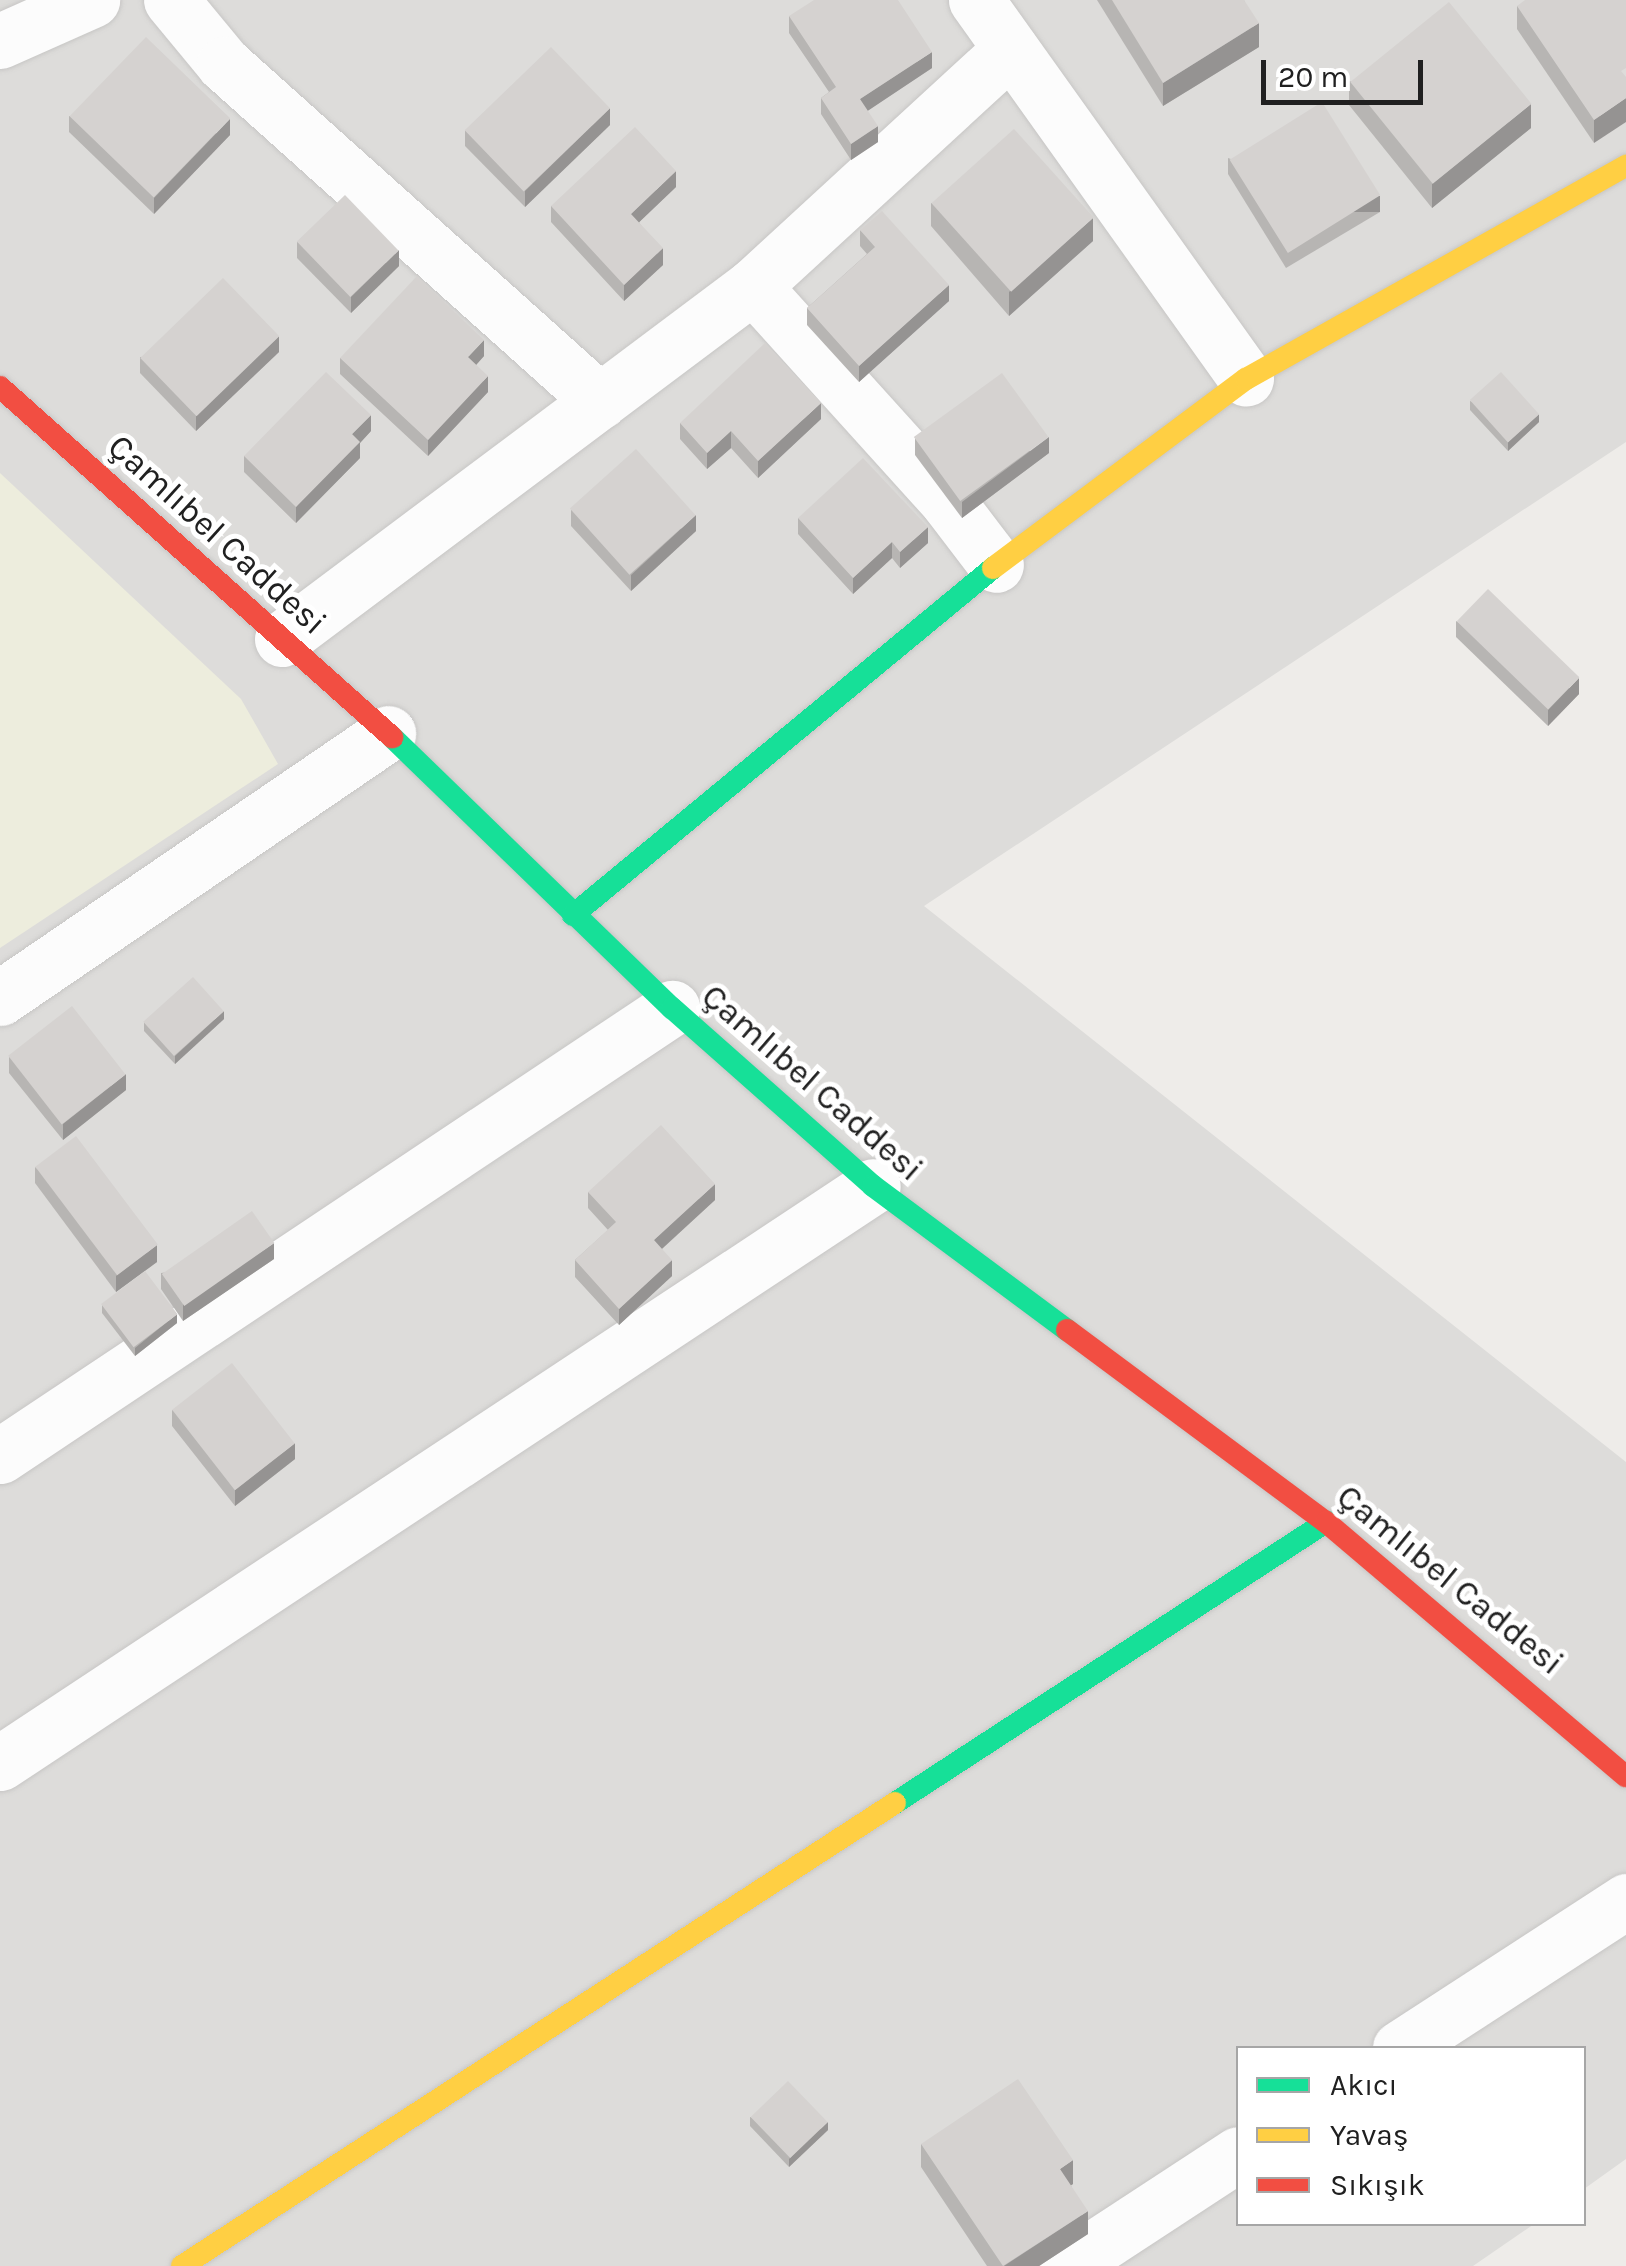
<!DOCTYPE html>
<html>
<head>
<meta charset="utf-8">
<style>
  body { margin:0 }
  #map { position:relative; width:1626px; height:2266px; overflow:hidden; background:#eeece9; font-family:Karla,sans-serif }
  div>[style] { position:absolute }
  .residential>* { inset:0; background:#dddcda }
  .farmland>* { inset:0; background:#ededdd }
  .roads { filter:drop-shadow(0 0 2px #c7c6c5) drop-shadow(0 0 2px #c7c6c5) }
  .street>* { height:55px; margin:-27.5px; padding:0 27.5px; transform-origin:27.5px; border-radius:27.5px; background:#fcfcfc }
  .fast>* { height:22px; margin:-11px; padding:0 11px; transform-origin:11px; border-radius:11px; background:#16e098 }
  .slow>* { height:22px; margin:-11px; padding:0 11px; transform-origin:11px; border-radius:11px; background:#ffcf43 }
  .jam>* { height:22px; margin:-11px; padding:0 11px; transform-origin:11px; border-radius:11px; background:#f24e42 }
  .wall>* { inset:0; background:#b7b5b3 }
  .shaded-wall>* { inset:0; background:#959392; transform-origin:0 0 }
  .building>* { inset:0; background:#d5d2d0; transform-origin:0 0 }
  span { translate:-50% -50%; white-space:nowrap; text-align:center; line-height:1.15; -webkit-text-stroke:10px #fff; paint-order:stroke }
  .street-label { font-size:35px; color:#202020 }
  .legend { position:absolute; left:1236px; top:2046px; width:350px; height:180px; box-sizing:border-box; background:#fff; border:2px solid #a6a6a6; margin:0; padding:12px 18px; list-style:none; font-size:30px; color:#202020 }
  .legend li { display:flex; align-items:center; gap:20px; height:50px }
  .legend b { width:50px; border:2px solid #a6a6a6 }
  .scale { position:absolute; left:1261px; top:60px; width:162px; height:45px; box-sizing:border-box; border:5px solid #202020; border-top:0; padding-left:12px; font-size:30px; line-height:35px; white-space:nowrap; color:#202020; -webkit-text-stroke:8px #fff; paint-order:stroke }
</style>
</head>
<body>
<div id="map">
  <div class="residential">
    <i style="clip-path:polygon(0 0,1626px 0,1626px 442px,924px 906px,1626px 1462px,1626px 2159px,1584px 2189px,1584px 2048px,1238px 2048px,1238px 2224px,1534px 2224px,1473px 2266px,0 2266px)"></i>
  </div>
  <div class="farmland">
    <i style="clip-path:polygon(0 473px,241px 699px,278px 764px,0 948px)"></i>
  </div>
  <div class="roads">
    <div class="street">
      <i style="left:171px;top:0;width:83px;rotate:50.4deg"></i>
      <i style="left:224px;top:64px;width:505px;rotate:41.87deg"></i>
      <i style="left:976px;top:0;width:465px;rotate:54.5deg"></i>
      <i style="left:0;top:41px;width:101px;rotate:-24deg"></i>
      <i style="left:753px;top:286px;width:350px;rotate:-42.6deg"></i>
      <i style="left:282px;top:639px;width:589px;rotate:-36.85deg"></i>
      <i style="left:753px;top:286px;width:291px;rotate:47.9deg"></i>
      <i style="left:948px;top:502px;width:79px;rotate:52.7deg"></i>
      <i style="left:0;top:998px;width:470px;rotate:-34.3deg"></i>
      <i style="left:0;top:1456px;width:808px;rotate:-33.69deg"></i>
      <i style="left:0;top:1763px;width:1046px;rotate:-33.46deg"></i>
      <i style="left:1400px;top:2048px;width:270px;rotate:-33deg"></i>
      <i style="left:1067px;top:2266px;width:204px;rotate:-33.2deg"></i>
    </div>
    <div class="fast">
      <i style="left:392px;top:737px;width:390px;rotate:44.1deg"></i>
      <i style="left:672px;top:1008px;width:268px;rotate:41.5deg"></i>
      <i style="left:873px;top:1186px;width:242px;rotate:36.6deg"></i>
      <i style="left:573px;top:915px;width:545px;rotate:-39.56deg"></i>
      <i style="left:895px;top:1803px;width:515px;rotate:-33.1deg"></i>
    </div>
    <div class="slow">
      <i style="left:993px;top:568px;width:316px;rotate:-36.8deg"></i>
      <i style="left:1246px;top:379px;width:436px;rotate:-29.3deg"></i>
      <i style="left:182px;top:2266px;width:850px;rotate:-33deg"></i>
    </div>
    <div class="jam">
      <i style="left:0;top:387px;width:526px;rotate:41.76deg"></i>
      <i style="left:1067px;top:1330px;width:322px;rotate:36.6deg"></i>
      <i style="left:1326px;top:1522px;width:393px;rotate:40.3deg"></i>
    </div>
  </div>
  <div class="wall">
    <i style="clip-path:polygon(1097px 0,1244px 0,1259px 47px,1163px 106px)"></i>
    <i style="clip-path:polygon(1626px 0,1594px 143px,1517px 29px,1517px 6px)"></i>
    <i style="clip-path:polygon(789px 16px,932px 68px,867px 111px,878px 142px,851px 160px,821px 114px,821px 98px,829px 92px,789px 33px)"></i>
    <i style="clip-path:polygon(1349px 81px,1531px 128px,1432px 208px,1349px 105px)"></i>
    <i style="clip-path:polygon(69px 116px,230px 135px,154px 214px,69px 132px)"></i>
    <i style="clip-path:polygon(610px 125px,525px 207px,465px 146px,465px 130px)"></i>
    <i style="clip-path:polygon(1228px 158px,1380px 212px,1286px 268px,1228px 174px)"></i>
    <i style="clip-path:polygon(676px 187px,639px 222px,663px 265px,624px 301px,551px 222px,551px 206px)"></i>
    <i style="clip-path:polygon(931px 203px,1093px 241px,1009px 316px,931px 226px)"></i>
    <i style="clip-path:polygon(860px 230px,949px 301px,859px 382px,807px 325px,807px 308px,867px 254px,860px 246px)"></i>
    <i style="clip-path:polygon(297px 242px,399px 266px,351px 313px,297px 258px)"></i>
    <i style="clip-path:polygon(279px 352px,196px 431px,140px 373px,140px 357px)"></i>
    <i style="clip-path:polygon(484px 356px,476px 365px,488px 392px,428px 456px,340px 374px,340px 358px)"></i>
    <i style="clip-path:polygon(1470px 401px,1539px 422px,1508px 451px,1470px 410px)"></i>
    <i style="clip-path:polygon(821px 419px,758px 478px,731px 448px,707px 469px,680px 439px,680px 423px)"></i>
    <i style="clip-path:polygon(371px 431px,360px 443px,360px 458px,296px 523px,244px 472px,244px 456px)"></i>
    <i style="clip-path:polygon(915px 438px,1049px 453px,962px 518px,915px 455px)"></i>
    <i style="clip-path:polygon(571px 510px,696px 531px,631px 591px,571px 526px)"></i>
    <i style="clip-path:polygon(798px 518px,928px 543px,900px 568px,892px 558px,853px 594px,798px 534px)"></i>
    <i style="clip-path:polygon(1456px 621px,1579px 694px,1548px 726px,1456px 637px)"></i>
    <i style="clip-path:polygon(224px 1019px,175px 1064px,144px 1031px,144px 1022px)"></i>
    <i style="clip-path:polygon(9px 1057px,126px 1090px,63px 1140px,9px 1073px)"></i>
    <i style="clip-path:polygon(35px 1167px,157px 1262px,116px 1292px,35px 1183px)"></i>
    <i style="clip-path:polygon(588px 1192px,715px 1200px,662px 1249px,672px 1276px,619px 1325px,575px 1277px,575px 1260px,608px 1230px,588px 1208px)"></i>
    <i style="clip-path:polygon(274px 1259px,183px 1321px,161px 1289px,161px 1273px)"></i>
    <i style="clip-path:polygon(102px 1305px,177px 1323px,135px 1356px,102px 1313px)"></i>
    <i style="clip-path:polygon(172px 1410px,295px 1459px,235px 1506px,172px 1426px)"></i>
    <i style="clip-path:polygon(750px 2117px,828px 2130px,789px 2167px,750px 2126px)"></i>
    <i style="clip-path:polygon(921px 2144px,1073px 2184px,1071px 2185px,1088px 2234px,1039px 2266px,987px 2266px,921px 2167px)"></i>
  </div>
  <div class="shaded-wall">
    <i style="clip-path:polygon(1259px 23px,1259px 47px,1163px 106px,1163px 83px)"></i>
    <i style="clip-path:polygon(932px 52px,932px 68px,860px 116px,860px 99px)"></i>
    <i style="clip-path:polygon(1626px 98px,1626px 122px,1594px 143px,1594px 120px)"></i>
    <i style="clip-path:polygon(1531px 104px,1531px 128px,1432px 208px,1432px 184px)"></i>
    <i style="clip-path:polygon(610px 108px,610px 125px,525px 207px,525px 191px)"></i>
    <i style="clip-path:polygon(230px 119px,230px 135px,154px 214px,154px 198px)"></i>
    <i style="clip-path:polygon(878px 126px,878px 142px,851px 160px,851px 144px)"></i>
    <i style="clip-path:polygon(676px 171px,676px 187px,631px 230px,631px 214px)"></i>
    <i style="left:1380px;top:196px;width:16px;height:109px;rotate:90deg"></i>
    <i style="clip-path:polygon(1093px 218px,1093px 241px,1009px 316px,1009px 292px)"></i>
    <i style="clip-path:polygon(663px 248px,663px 265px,624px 301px,624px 285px)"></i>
    <i style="clip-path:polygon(399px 250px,399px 266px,351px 313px,351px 297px)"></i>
    <i style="clip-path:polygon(949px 285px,949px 301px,859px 382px,859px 366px)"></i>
    <i style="clip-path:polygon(279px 336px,279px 352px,196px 431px,196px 415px)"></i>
    <i style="clip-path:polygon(484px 340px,484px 356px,468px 374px,468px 357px)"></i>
    <i style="clip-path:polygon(488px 376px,488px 392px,428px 456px,428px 440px)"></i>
    <i style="clip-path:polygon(821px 403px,821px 419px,758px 478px,758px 461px)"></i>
    <i style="clip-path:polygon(1539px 414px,1539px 422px,1508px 451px,1508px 442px)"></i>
    <i style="clip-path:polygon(371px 415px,371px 431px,360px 443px,360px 458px,296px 523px,296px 507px,352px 434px)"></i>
    <i style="clip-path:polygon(731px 431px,731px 448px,707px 469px,707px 453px)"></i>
    <i style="clip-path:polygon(1049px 437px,1049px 453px,962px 518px,962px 502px)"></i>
    <i style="clip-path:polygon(696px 515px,696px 531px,631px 591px,631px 575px)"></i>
    <i style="clip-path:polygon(928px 527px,928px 543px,900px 568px,900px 552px)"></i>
    <i style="clip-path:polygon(892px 542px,892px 558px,853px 594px,853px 578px)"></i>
    <i style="clip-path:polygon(1579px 678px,1579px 694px,1548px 726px,1548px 710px)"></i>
    <i style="clip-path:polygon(224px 1011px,224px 1019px,175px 1064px,175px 1056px)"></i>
    <i style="clip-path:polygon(126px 1074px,126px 1090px,63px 1140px,63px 1124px)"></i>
    <i style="clip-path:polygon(715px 1184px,715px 1200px,654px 1256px,654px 1240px)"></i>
    <i style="clip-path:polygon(274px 1243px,274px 1259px,183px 1321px,183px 1304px)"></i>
    <i style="clip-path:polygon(157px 1245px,157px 1262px,116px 1292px,116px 1276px)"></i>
    <i style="clip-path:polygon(672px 1260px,672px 1276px,619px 1325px,619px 1309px)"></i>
    <i style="clip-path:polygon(177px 1314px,177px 1323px,135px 1356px,135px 1348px)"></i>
    <i style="clip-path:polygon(295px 1443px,295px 1459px,235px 1506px,235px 1490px)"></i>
    <i style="clip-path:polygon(828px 2122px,828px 2130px,789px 2167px,789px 2159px)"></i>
    <i style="clip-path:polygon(1073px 2160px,1073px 2184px,1060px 2192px,1060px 2169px)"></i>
    <i style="clip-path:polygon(1088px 2211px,1088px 2234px,1039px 2266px,1004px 2266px)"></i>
  </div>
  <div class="building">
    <i style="clip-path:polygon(814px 0,898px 0,932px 52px,860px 99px,878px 126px,851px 144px,821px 98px,836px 87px,789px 16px)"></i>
    <i style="clip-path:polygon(1112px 0,1244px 0,1259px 23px,1163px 83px)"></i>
    <i style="clip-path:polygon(1525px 0,1626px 0,1626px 68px,1621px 71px,1626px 77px,1626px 98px,1594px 120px,1517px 6px)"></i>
    <i style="left:1449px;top:2px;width:131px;height:127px;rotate:51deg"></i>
    <i style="left:146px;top:37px;width:117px;height:110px;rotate:44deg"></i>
    <i style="left:551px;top:47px;width:85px;height:120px;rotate:46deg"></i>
    <i style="left:1322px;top:102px;width:110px;height:109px;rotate:58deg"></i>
    <i style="clip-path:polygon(635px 127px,676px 171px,631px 214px,663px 248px,624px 285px,551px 206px)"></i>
    <i style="left:1014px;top:129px;width:119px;height:111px;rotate:48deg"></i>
    <i style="left:345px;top:195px;width:77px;height:67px;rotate:46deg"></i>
    <i style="clip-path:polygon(882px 211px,949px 285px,859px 366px,807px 308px,875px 247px,860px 230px)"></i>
    <i style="clip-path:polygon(417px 276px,484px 340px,468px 357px,488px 376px,428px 440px,340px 358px)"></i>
    <i style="left:223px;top:278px;width:81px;height:115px;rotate:46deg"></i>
    <i style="clip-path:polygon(765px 343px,821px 403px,758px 461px,731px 431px,707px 453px,680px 423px)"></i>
    <i style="clip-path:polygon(326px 372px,371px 415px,352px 434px,360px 442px,296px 507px,244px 456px)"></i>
    <i style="left:1501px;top:372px;width:57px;height:42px;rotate:48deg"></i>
    <i style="left:1002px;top:373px;width:79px;height:109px;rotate:54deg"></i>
    <i style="left:636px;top:449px;width:89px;height:89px;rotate:48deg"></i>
    <i style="clip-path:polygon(863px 458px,928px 527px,900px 552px,892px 542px,853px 578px,798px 518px)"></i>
    <i style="left:1488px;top:589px;width:127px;height:45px;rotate:44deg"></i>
    <i style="left:193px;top:977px;width:46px;height:67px;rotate:48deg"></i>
    <i style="left:72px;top:1006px;width:87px;height:81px;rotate:52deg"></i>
    <i style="clip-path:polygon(661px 1125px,715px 1184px,654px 1240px,672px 1260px,619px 1309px,575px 1260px,616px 1222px,588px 1192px)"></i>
    <i style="left:76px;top:1136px;width:136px;height:51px;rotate:53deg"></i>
    <i style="left:252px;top:1211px;width:39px;height:110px;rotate:55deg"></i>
    <i style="left:145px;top:1271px;width:54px;height:55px;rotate:53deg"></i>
    <i style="left:232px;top:1363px;width:102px;height:76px;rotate:52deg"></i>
    <i style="clip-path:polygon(1018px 2079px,1073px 2160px,1060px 2169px,1088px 2211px,1003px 2266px,921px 2144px)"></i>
    <i style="left:788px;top:2081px;width:57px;height:52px;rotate:46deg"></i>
  </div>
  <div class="street-label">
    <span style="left:217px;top:535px;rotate:42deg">Çamlıbel Caddesi</span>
    <span style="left:812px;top:1083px;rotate:41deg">Çamlıbel Caddesi</span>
    <span style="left:1450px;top:1580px;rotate:39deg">Çamlıbel Caddesi</span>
  </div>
  <ul class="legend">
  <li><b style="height:12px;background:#16e098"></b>Akıcı</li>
  <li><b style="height:12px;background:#ffcf43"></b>Yavaş</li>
  <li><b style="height:12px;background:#f24e42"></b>Sıkışık</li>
  </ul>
  <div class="scale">20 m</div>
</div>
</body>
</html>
